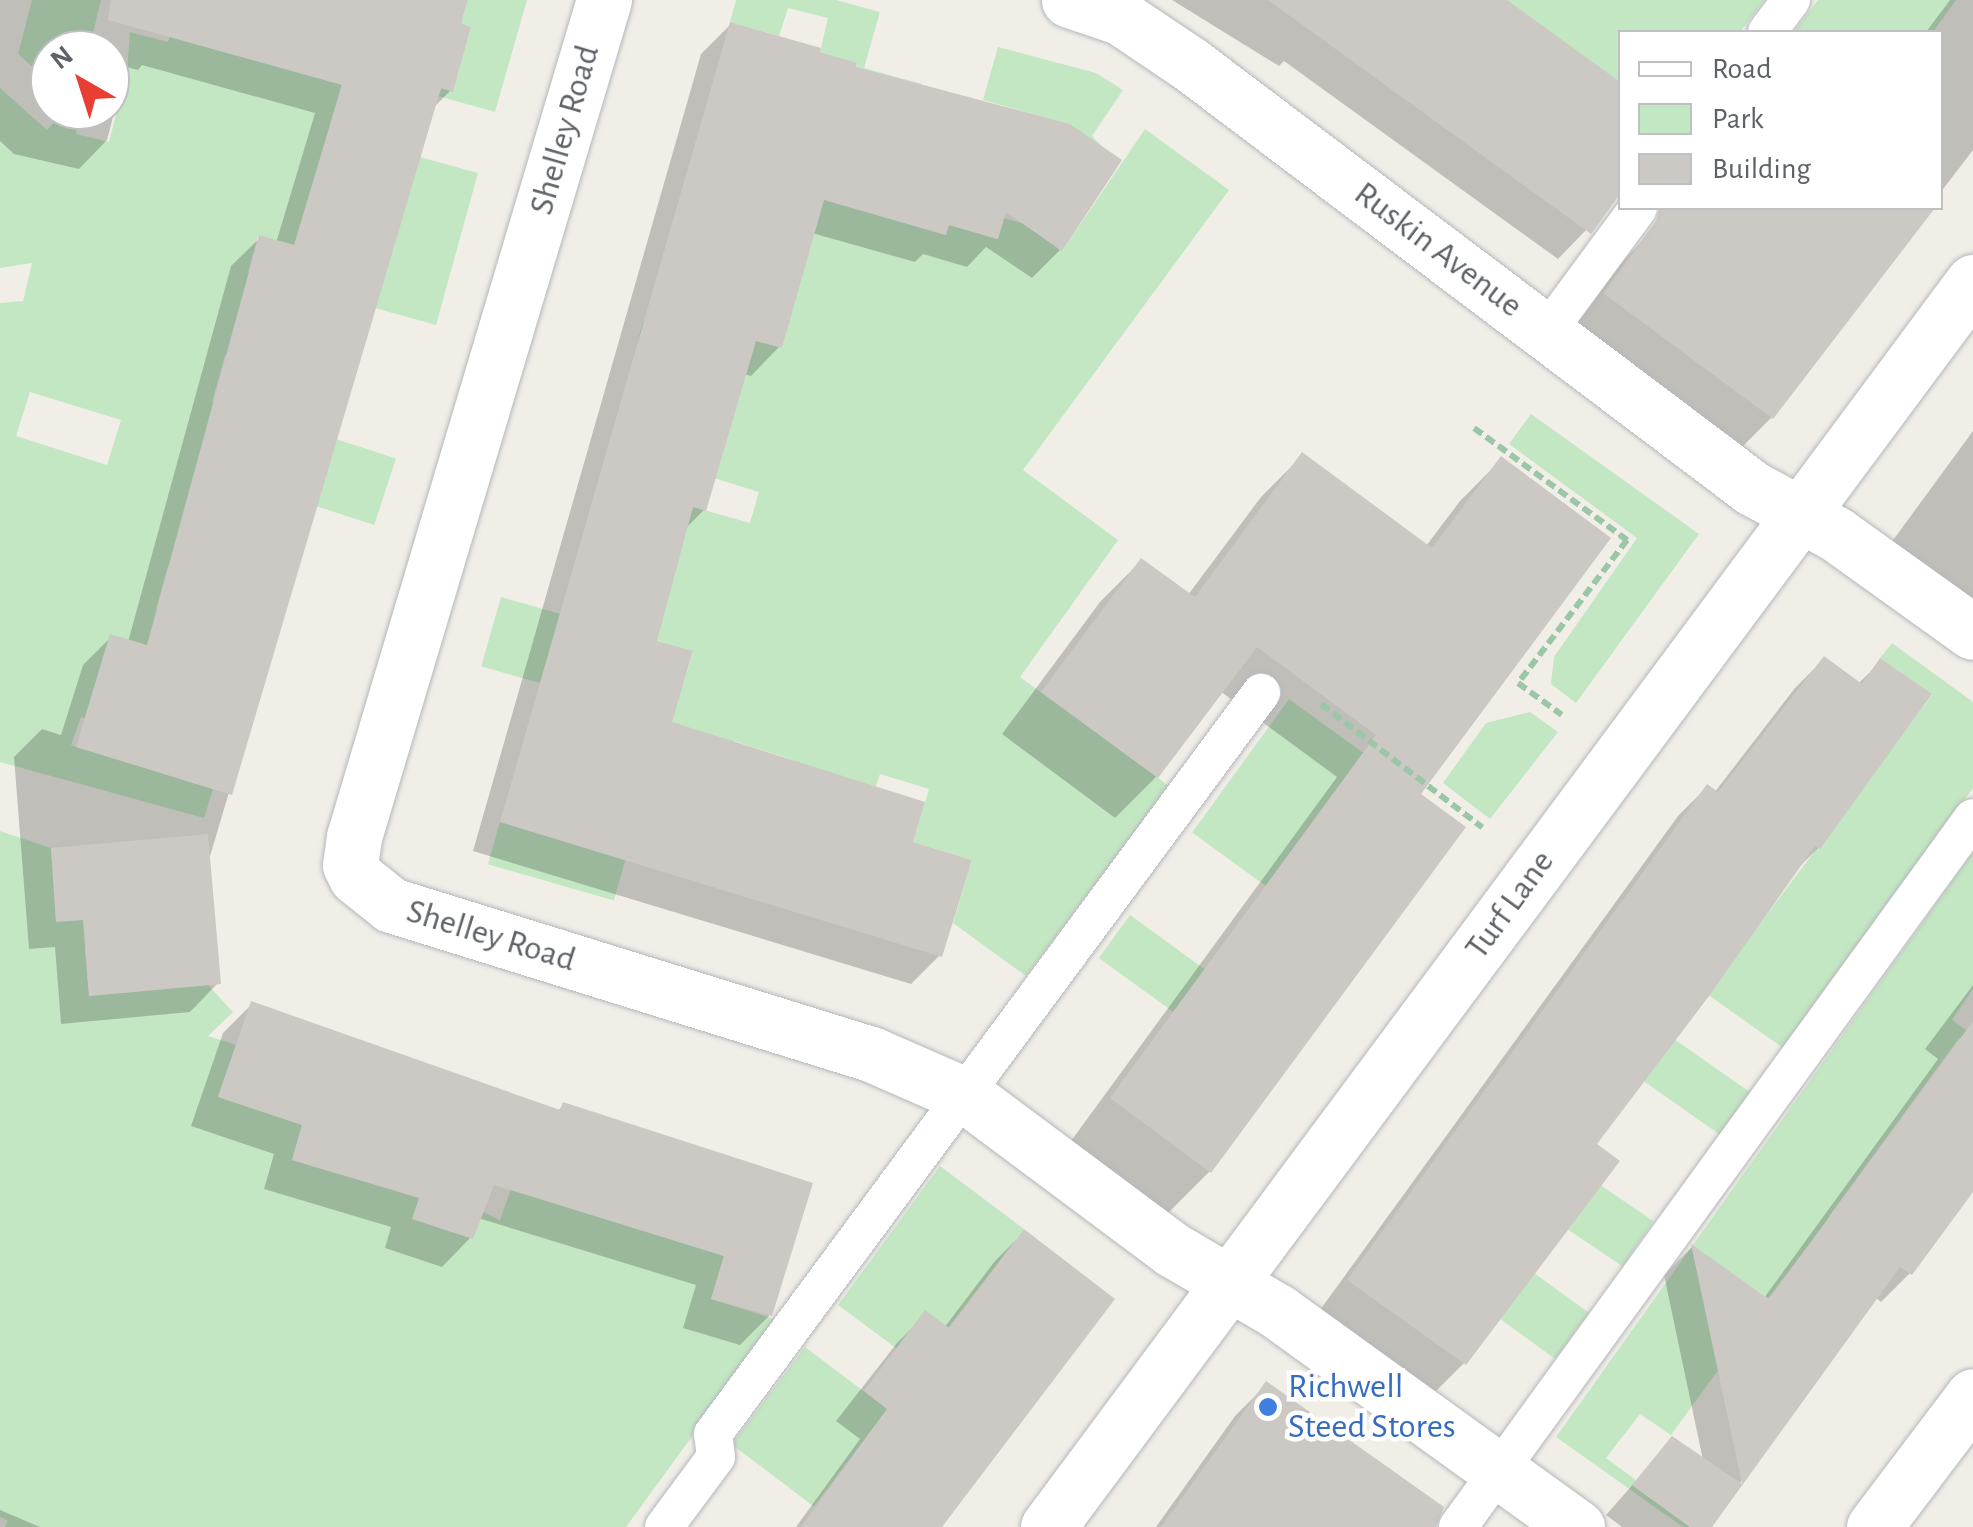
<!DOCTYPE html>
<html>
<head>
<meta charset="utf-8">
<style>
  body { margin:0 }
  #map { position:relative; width:1973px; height:1527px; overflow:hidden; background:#f0eee7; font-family:"Alegreya Sans",sans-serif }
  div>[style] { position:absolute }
  .green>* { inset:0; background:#c4e7c3; transform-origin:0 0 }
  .shadow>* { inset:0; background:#0003 }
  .building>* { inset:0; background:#ccc9c4 }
  .path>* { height:6px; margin-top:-3px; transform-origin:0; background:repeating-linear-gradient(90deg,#9bc6a7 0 10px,transparent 0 15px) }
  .roads { filter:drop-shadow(0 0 2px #b4b7bb) drop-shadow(0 0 2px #b4b7bb) }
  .lane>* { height:38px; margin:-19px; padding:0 19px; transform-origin:19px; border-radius:19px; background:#fff }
  .street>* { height:55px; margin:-27.5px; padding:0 27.5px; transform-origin:27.5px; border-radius:27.5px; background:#fff }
  .secondary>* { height:55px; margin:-27.5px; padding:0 27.5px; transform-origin:27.5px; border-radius:27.5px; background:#fff }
  .dots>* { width:28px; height:28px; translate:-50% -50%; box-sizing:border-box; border:5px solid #fff; border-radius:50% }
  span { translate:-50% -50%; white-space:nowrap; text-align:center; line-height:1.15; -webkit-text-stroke:9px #fff; paint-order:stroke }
  .street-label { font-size:35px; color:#5e6267 }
  .shop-label { font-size:35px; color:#366cbe }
  .left { translate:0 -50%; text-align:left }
  .legend { position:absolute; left:1618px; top:30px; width:325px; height:180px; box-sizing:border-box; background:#fff; border:2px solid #bfc0c2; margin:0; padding:12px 18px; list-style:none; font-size:30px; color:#5e6267 }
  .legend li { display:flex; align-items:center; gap:20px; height:50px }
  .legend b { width:50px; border:2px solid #bfc0c2 }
  .north { position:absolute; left:30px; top:30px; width:100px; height:100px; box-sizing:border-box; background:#fff; border:2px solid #bfc0c2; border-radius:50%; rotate:321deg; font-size:28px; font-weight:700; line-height:40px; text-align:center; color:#5e6267 }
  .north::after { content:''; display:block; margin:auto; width:35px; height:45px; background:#e93e34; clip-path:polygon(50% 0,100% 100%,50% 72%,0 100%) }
</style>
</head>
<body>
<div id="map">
  <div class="green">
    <i style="clip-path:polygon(32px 0,101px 0,89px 50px,50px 50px,50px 83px,18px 54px)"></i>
    <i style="clip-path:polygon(468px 0,527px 0,495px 112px,438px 96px,442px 88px,453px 91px,471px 27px,461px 23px)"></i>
    <i style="clip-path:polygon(736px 0,836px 0,880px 12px,864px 68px,922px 84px,884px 217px,945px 235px,949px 225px,997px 239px,1004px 218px,1040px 228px,1069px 124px,983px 100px,998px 47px,1096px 73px,1123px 90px,1092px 136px,1101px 145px,1041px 236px,1062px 251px,1145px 129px,1229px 190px,1023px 470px,1118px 540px,1020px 677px,1169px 786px,1026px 976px,953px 923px,972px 860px,913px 842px,929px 789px,880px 774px,860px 835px,793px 760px,734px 741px,704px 837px,630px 717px,684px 682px,693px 652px,654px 640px,693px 507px,750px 523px,759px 492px,704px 475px,734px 366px,638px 340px,643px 322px,647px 323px,651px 309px,782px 348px,857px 64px,820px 52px,828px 18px,788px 8px,779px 36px,730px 22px)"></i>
    <i style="clip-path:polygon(1506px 0,1764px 0,1740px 32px,1620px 32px,1620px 77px,1595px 106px,1593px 63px)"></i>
    <i style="clip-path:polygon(1818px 0,1956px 0,1933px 32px,1794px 32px)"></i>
    <i style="clip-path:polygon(evenodd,179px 6px,203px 13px,195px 44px,253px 60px,346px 70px,310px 193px,420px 157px,478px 173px,436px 325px,375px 308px,294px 245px,258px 236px,248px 272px,283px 281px,258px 365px,225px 355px,212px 402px,244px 412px,225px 479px,188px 490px,212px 518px,167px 569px,156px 609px,185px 617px,117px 728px,81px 717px,71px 745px,213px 789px,204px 818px,0 762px,0 303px,23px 301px,32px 263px,0 268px,0 88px,47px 130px,65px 110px,81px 110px,76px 134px,109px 142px,127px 72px,130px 32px,168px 42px,179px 6px,30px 392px,121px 420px,107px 465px,16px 436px,30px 392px)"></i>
    <i style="clip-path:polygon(1531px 414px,1699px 534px,1576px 703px,1551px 684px,1554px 657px,1637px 538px,1509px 444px)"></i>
    <i style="left:336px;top:439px;width:63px;height:70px;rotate:18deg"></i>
    <i style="left:501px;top:597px;width:62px;height:72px;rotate:16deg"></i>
    <i style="clip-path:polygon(1892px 643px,1973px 702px,1973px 788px,1783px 1048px,1707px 994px,1932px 695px,1880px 658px)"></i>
    <i style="left:1289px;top:699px;width:92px;height:165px;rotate:36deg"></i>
    <i style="clip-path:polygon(1530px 712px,1558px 732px,1490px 819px,1443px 783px,1486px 723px)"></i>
    <i style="left:500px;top:822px;width:131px;height:44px;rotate:16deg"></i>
    <i style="clip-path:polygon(0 831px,51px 848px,56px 921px,116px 917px,120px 945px,85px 949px,89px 996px,208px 985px,233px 1012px,208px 1036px,236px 1045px,218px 1096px,302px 1125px,292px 1160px,338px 1174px,348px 1144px,500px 1220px,540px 1106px,533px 1196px,724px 1256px,711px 1299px,777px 1320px,626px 1527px,5px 1527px,8px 1521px,0 1517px)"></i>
    <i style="clip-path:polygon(1973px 852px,1973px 989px,1952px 1020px,1973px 1035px,1973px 1047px,1959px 1038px,1829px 1216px,1877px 1251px,1856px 1279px,1808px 1246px,1768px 1298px,1733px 1274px,1724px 1276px,1738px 1343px,1671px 1435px,1640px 1414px,1606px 1458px,1636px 1480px,1633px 1486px,1690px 1527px,1683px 1527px,1556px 1437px)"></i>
    <i style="left:1130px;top:915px;width:93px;height:53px;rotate:36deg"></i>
    <i style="left:1674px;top:1039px;width:93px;height:52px;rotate:35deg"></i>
    <i style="clip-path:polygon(940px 1166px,1024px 1229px,948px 1328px,896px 1348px,838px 1305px)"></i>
    <i style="left:1578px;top:1170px;width:91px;height:55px;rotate:34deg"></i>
    <i style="left:1512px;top:1257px;width:95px;height:57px;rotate:36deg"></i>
    <i style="left:805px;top:1347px;width:103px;height:122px;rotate:37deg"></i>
  </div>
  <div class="shadow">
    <i style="clip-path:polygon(evenodd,0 0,465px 0,451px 90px,432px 109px,208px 863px,218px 983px,190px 1012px,61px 1024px,55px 947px,29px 949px,14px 757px,42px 729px,61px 735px,83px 665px,111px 637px,128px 642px,231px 266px,260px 238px,276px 243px,315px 113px,142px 65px,138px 70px,126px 67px,107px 140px,79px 169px,14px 154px,0 141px,0 0,50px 50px,110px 50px,110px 110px,50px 110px,50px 50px)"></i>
    <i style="clip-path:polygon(1172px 0,1503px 0,1620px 85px,1620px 183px,1586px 230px,1558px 259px,1284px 61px,1279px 66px)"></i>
    <i style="clip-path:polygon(1950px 0,1973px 0,1973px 150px,1940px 193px,1940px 32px,1926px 32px)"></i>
    <i style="clip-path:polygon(730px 25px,853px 69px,1060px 250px,1032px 278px,986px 247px,967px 267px,923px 254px,915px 262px,812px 233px,779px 347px,751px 376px,744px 374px,704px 510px,685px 529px,653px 643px,669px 723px,910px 843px,940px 955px,911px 984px,473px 851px,701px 54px)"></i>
    <i style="clip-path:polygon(1796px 208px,1929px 208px,1771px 418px,1743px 446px,1577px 323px,1622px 262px,1650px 233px,1732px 293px)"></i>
    <i style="clip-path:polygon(1973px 431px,1973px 608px,1888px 547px)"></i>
    <i style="clip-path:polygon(1302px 456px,1426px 546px,1460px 501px,1501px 460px,1418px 795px,1462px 827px,1209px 1172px,1168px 1213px,1071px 1141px,1337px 777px,1220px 691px,1156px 777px,1115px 818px,1002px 734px,1100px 602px,1141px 561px,1188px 595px,1261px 497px)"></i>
    <i style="clip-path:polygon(1824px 659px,1858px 684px,1881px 661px,1818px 848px,1793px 873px,1593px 1145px,1464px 1363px,1435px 1392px,1320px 1310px,1678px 816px,1707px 787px,1714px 793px,1795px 688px)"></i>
    <i style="clip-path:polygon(1973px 985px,1973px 1168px,1910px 1273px,1881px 1302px,1875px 1297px,1708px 1527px,1622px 1527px,1606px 1515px,1673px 1439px,1703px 1460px,1664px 1275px,1692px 1247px,1764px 1298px,1938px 1059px,1925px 1049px)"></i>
    <i style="clip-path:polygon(252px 1004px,557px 1112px,563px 1105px,809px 1184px,769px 1316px,740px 1345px,683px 1328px,696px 1285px,478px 1218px,471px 1237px,442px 1267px,385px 1248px,391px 1227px,264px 1189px,274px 1154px,191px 1126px,223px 1033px)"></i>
    <i style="clip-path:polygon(1024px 1232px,938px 1527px,796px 1527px,860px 1439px,836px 1421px,897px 1343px,926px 1314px,944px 1328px,995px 1261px)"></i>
    <i style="clip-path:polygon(1266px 1385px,1424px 1527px,1156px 1527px,1235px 1416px)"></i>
    <i style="clip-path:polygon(0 1510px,40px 1527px,0 1527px)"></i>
  </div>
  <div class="building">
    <i style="clip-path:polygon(111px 0,468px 0,461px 23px,471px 27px,453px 92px,441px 88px,232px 795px,76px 747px,110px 634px,147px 645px,259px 235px,294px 245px,342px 85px,108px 20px)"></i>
    <i style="clip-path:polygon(1268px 0,1507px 0,1620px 82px,1620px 194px,1591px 234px)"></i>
    <i style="clip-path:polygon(730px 22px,821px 48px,820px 52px,857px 63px,856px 67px,1070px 124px,1122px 160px,1062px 251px,1006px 212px,998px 239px,949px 225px,946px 235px,824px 200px,782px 348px,756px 341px,706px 511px,693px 507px,657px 641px,693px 651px,672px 722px,925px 802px,913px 842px,972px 860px,942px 957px,500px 822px)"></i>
    <i style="clip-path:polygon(1660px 208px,1935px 208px,1773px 419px,1603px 293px,1656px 221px)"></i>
    <i style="clip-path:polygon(1302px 452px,1432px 548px,1501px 456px,1611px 538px,1421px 794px,1466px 827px,1211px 1173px,1110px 1098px,1376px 735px,1257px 647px,1158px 778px,1041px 692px,1141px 558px,1195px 597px)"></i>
    <i style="clip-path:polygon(1824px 656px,1862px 684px,1880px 658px,1932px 694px,1820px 849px,1815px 846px,1709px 996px,1597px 1144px,1620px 1161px,1466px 1365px,1347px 1280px,1707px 784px,1718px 792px)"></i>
    <i style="clip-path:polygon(208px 834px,221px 984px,89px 996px,83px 920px,56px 922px,51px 848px)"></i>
    <i style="clip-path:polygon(251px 1001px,560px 1110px,563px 1102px,813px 1183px,772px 1316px,711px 1299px,724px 1256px,494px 1185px,473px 1239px,412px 1219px,419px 1198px,292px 1160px,302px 1125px,218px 1097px)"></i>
    <i style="clip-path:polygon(1973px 1021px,1973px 1192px,1912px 1275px,1900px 1267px,1712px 1527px,1690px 1527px,1632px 1485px,1672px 1436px,1742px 1484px,1691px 1244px,1769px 1299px)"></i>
    <i style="clip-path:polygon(1024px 1229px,1115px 1299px,942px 1527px,801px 1527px,887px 1409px,864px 1391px,925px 1310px,949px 1328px)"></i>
    <i style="clip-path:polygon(1266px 1381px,1444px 1507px,1436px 1527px,1161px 1527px)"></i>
  </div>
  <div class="path">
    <i style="left:1474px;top:428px;width:190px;rotate:36.2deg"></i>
    <i style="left:1627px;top:540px;width:180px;rotate:127.3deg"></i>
    <i style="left:1518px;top:683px;width:54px;rotate:36deg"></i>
    <i style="left:1321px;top:704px;width:203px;rotate:37.4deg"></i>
  </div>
  <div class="roads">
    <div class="lane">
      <i style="left:1767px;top:32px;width:40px;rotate:-53deg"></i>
      <i style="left:1546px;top:333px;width:155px;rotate:-53.6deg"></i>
      <i style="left:664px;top:1527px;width:87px;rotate:-53.4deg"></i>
      <i style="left:716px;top:1457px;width:23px;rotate:-97deg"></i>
      <i style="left:713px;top:1434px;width:922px;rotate:-53.52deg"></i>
      <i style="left:1458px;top:1527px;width:876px;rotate:-54.01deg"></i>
    </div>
    <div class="street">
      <i style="left:604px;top:0;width:874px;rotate:106.63deg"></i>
      <i style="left:354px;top:837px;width:28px;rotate:98deg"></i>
      <i style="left:350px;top:865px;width:13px;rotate:63deg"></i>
      <i style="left:356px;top:877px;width:45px;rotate:38.7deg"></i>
      <i style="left:391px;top:905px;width:503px;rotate:17.25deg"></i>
      <i style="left:871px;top:1054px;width:103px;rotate:23.6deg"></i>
      <i style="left:965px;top:1095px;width:259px;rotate:36.7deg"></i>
      <i style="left:1173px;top:1250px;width:121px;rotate:30.4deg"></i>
      <i style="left:1277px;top:1311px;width:370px;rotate:35.8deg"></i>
      <i style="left:1069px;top:0;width:54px;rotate:18.4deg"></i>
      <i style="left:1120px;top:17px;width:84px;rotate:33.9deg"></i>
      <i style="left:1190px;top:64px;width:704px;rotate:37.03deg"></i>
      <i style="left:1752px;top:488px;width:96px;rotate:28.7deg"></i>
      <i style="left:1836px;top:534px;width:168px;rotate:35.6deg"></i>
      <i style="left:1874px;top:1527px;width:164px;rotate:-52.9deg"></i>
    </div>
    <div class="secondary">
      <i style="left:1048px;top:1527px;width:1551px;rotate:-53.39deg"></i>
    </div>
  </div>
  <div class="dots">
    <i style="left:1268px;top:1407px;background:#3f7fe0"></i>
  </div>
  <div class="street-label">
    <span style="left:565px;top:130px;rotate:-74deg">Shelley Road</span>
    <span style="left:1438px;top:250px;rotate:37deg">Ruskin Avenue</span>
    <span style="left:1510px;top:905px;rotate:-54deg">Turf Lane</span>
    <span style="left:491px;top:936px;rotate:17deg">Shelley Road</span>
  </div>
  <div class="shop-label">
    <span class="left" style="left:1288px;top:1407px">Richwell<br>Steed Stores</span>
  </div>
  <ul class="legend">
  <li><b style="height:12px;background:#fff"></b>Road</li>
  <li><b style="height:28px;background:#c4e7c3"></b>Park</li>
  <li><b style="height:28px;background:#ccc9c4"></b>Building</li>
  </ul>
  <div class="north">N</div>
</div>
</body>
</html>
